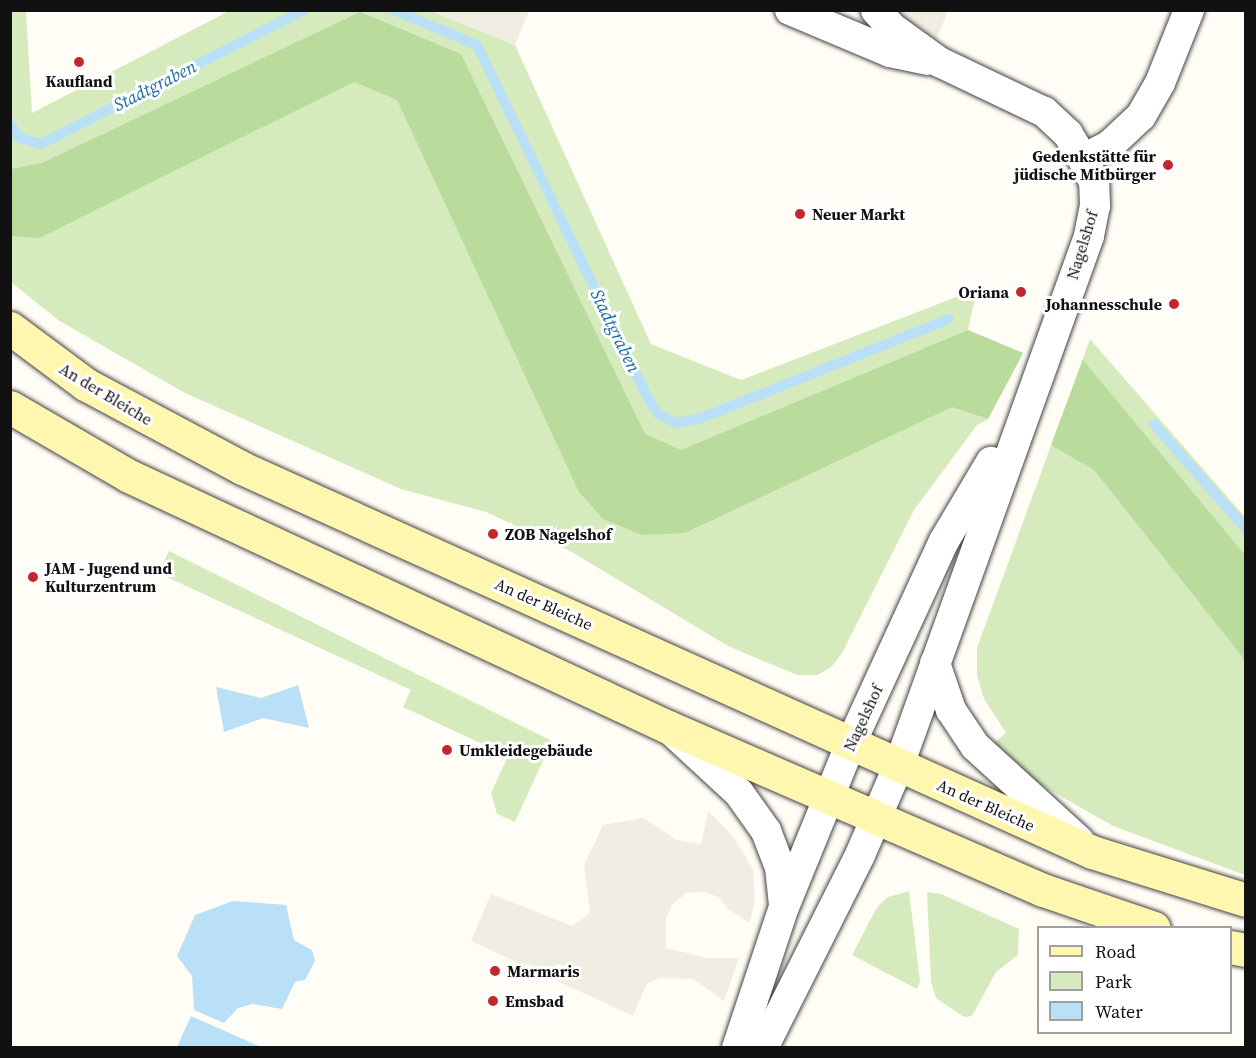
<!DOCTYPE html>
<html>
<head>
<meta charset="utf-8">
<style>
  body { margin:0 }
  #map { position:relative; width:1256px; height:1058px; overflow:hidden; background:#fffdf5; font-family:"Source Serif 4",serif }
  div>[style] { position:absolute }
  .green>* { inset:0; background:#d5ebbd }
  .forest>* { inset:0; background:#b9dc9c }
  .plaza>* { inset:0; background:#f1ede2 }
  .water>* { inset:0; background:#b9e0f7 }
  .stream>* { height:10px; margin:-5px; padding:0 5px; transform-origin:5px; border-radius:5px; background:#b9e0f7 }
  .roads { filter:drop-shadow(0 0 2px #444) drop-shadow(0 0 2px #444) }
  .street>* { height:30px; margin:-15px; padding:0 15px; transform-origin:15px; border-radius:15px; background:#fff }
  .secondary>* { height:33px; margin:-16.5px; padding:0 16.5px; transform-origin:16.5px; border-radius:16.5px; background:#fff6b0 }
  .dots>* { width:16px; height:16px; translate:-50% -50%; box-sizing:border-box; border:3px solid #fff; border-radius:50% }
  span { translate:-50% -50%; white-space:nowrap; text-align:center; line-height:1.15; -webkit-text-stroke:6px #fff; paint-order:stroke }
  .poi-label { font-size:16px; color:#111; font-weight:700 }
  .right { translate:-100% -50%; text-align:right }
  .left { translate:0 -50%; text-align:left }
  .street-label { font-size:16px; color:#111 }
  .water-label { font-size:18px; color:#1768a6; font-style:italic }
  .frame { position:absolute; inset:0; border:12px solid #111; pointer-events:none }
  .legend { position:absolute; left:1037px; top:926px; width:195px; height:108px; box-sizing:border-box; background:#fff; border:2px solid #a0a0a0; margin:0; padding:8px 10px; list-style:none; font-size:18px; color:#111 }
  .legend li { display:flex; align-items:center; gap:12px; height:30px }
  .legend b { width:30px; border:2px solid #a0a0a0 }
</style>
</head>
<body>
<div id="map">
  <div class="green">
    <i style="clip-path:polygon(10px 11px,26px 11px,32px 113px,229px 11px,431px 11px,515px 45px,651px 344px,741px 380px,977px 289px,968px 330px,1023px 353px,988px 419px,977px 425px,914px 510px,842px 653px,832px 666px,818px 675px,797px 675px,728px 646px,570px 551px,486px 512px,401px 489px,185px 393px,58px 320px,11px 282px)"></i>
    <i style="clip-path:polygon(1090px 339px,1245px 517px,1245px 875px,1113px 826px,1043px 786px,990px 746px,1006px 733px,984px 699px,977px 675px,977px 648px)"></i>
    <i style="clip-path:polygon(169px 551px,552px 741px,515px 822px,497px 814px,491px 793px,508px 756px,403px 707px,411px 690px,158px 573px)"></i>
    <i style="clip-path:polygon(909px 891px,920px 982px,917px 989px,852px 955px,877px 907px,888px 897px)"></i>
    <i style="clip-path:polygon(927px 892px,941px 894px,1019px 929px,1018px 955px,996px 972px,972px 1016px,964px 1017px,936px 998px,931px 982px)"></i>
  </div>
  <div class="forest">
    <i style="clip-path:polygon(360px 12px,461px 54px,645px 434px,681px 450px,968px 330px,1023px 353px,988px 419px,952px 407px,685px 533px,642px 535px,603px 519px,579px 492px,397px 100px,354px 82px,39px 238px,11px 236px,11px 169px,42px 163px)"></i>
    <i style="clip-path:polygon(1083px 360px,1245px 555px,1245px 660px,1094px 470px,1051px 445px)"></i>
  </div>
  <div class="plaza">
    <i style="clip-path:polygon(431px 11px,529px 10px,529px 11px,515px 45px)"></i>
    <i style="clip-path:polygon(890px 11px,948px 11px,936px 40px)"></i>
    <i style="clip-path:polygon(708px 811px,733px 836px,753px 869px,755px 898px,750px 923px,729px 910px,718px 897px,705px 892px,686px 893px,672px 905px,666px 919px,666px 948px,707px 958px,739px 958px,724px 1001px,693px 979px,661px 978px,647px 983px,633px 1016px,471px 941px,491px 894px,572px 926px,590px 913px,584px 865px,603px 825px,643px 818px,677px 840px,701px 844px)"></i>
  </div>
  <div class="water">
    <i style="clip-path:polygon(298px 685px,309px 728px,263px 718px,224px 732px,216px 687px,261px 698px)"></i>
    <i style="clip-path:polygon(233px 901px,286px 905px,294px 940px,312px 950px,315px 961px,305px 980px,295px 982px,282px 1009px,253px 1004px,238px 1008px,224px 1023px,194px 1010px,192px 976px,177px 956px,195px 915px)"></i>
    <i style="clip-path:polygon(191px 1016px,261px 1047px,177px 1047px)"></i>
  </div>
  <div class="stream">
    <i style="left:394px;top:10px;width:90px;rotate:22.9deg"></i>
    <i style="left:477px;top:45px;width:389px;rotate:64.2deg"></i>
    <i style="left:646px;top:395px;width:22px;rotate:58deg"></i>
    <i style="left:658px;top:414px;width:20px;rotate:27deg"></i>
    <i style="left:676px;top:423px;width:23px;rotate:-10deg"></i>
    <i style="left:699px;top:419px;width:269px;rotate:-21.8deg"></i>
    <i style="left:10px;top:124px;width:15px;rotate:58deg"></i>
    <i style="left:18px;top:137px;width:24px;rotate:17deg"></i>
    <i style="left:41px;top:144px;width:295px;rotate:-27deg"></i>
    <i style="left:1154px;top:424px;width:140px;rotate:48.8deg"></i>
  </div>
  <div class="roads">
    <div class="street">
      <i style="left:790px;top:10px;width:108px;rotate:22.8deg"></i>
      <i style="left:890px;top:52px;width:38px;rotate:12deg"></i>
      <i style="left:1083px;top:159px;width:29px;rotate:-27deg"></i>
      <i style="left:1109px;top:146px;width:44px;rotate:-43.2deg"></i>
      <i style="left:1141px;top:116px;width:38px;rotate:-60deg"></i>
      <i style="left:1160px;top:83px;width:79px;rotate:-68.3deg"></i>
      <i style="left:935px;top:663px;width:50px;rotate:71.2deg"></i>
      <i style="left:951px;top:710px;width:43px;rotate:56.3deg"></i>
      <i style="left:975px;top:746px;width:141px;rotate:42.4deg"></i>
      <i style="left:674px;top:733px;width:88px;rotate:42.7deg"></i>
      <i style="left:739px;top:793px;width:47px;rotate:54.6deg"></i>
      <i style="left:766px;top:831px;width:39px;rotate:69deg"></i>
      <i style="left:780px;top:867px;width:37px;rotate:84deg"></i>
      <i style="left:737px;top:1048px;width:149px;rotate:-71.6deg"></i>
      <i style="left:784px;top:907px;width:177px;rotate:-67.8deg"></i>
      <i style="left:851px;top:743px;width:222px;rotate:-65.3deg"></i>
      <i style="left:944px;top:541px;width:92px;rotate:-59.3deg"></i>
      <i style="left:763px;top:1048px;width:216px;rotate:-63.3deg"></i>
      <i style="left:860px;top:855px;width:98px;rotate:-66.6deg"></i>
      <i style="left:899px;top:765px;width:562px;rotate:-70.24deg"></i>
      <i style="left:1089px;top:236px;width:31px;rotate:-79deg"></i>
      <i style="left:1095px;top:206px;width:24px;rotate:-92deg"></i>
      <i style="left:1094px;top:182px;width:25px;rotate:-116deg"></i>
      <i style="left:1083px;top:159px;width:29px;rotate:-121deg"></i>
      <i style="left:1068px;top:134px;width:33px;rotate:-137deg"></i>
      <i style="left:1044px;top:112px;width:116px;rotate:-154.5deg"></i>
      <i style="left:939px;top:62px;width:58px;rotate:-144.1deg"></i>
      <i style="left:892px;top:28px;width:24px;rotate:-132deg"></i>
    </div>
    <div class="secondary">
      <i style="left:10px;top:328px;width:94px;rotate:36.7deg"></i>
      <i style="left:85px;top:384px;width:178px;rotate:28.1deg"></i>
      <i style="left:242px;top:468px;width:933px;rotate:24.31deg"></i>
      <i style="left:1092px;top:852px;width:161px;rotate:17.3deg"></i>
      <i style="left:10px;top:407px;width:138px;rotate:30.1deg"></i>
      <i style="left:129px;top:476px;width:595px;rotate:24.97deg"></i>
      <i style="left:668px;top:727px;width:409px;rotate:23.5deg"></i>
      <i style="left:1043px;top:890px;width:117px;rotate:18.9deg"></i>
      <i style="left:1230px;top:947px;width:16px;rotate:11deg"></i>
    </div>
  </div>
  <div class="dots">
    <i style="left:79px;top:62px;background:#c4262e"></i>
    <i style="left:1168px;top:165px;background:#c4262e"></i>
    <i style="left:800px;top:214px;background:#c4262e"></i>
    <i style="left:1021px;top:292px;background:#c4262e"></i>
    <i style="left:1174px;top:304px;background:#c4262e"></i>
    <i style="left:493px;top:534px;background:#c4262e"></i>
    <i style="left:33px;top:577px;background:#c4262e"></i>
    <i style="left:447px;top:750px;background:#c4262e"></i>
    <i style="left:495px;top:971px;background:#c4262e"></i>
    <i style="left:493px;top:1001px;background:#c4262e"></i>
  </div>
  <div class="poi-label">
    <span style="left:79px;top:81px">Kaufland</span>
    <span class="right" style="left:1156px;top:165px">Gedenkstätte für<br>jüdische Mitbürger</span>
    <span class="left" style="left:812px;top:214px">Neuer Markt</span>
    <span class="right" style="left:1009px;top:292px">Oriana</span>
    <span class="right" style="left:1162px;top:304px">Johannesschule</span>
    <span class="left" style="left:505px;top:534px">ZOB Nagelshof</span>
    <span class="left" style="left:45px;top:577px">JAM - Jugend und<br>Kulturzentrum</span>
    <span class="left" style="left:459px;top:750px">Umkleidegebäude</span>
    <span class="left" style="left:507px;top:971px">Marmaris</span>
    <span class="left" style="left:505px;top:1001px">Emsbad</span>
  </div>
  <div class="street-label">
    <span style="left:1082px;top:245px;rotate:-73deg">Nagelshof</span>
    <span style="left:106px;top:394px;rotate:31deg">An der Bleiche</span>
    <span style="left:544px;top:604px;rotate:24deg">An der Bleiche</span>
    <span style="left:863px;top:718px;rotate:-65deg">Nagelshof</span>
    <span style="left:986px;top:805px;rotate:24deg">An der Bleiche</span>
  </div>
  <div class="water-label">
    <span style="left:155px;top:86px;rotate:-27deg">Stadtgraben</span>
    <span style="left:615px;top:331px;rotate:64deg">Stadtgraben</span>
  </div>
  <div class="frame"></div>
  <ul class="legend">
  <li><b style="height:8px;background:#fff6b0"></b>Road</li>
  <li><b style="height:16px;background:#d5ebbd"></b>Park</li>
  <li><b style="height:16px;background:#b9e0f7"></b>Water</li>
  </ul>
</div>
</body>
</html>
